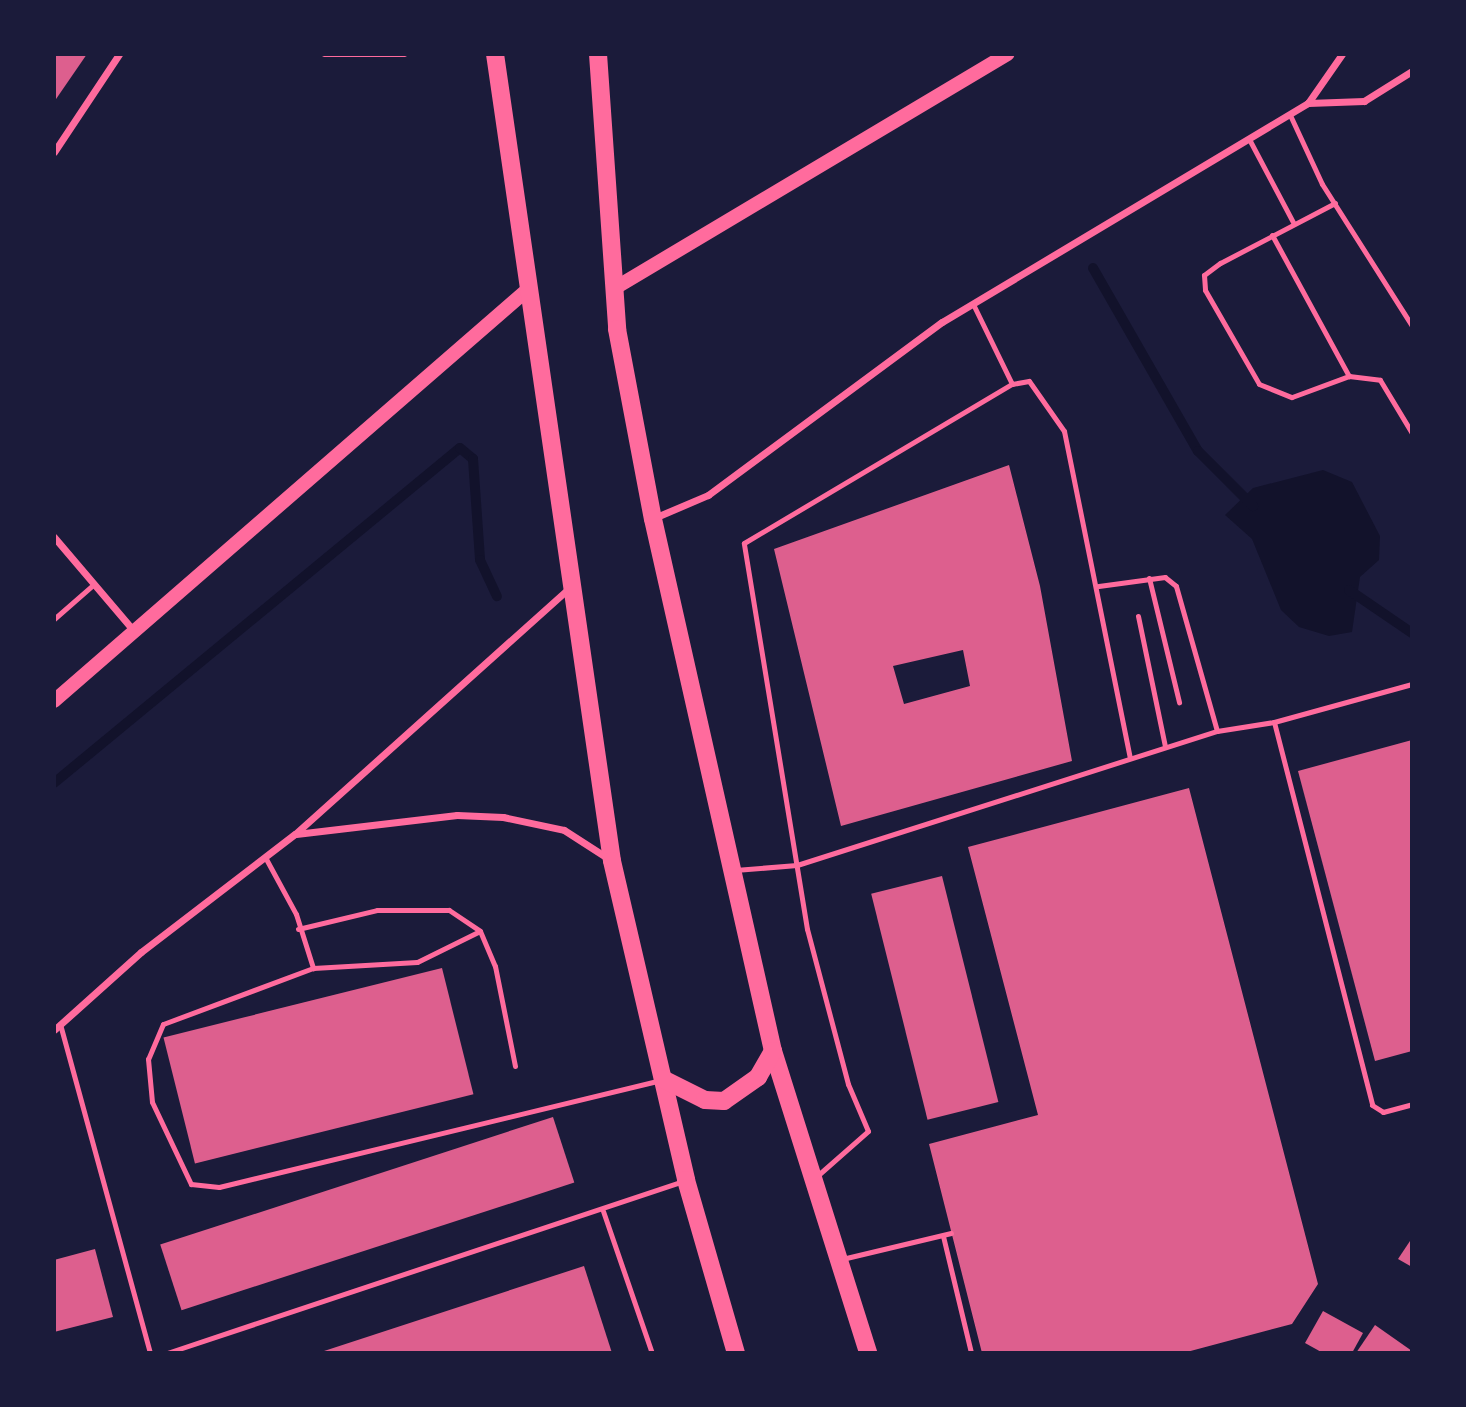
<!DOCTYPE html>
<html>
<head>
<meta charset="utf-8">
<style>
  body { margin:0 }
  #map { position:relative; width:1466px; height:1407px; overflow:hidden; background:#1b1b3a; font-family:Poppins,sans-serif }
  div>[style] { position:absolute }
  .water>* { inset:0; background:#12122b }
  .stream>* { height:10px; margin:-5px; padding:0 5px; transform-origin:5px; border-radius:5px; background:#12122b }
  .building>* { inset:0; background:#dd5f8e; transform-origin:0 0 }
  .service>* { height:5px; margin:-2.5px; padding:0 2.5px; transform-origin:2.5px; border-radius:2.5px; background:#ff6b9d }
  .minor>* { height:7px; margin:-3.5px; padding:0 3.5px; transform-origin:3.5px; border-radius:3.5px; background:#ff6b9d }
  .secondary>* { height:14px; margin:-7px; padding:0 7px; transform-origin:7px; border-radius:7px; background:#ff6b9d }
  .primary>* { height:18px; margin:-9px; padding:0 9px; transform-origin:9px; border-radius:9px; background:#ff6b9d }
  span { translate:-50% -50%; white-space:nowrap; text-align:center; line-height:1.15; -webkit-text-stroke:7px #1b1b3a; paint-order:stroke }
  .frame { position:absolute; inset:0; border:56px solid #1b1b3a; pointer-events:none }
</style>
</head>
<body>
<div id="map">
  <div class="water">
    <i style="clip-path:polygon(1323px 470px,1352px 482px,1380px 536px,1379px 560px,1360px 577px,1352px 632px,1329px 636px,1299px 627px,1281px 610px,1252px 539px,1225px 515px,1253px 488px)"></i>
  </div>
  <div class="stream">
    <i style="left:1093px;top:268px;width:211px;rotate:60.2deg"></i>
    <i style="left:1198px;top:451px;width:78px;rotate:45deg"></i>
    <i style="left:1349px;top:590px;width:76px;rotate:34.3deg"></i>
    <i style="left:54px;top:783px;width:526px;rotate:-39.53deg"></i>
    <i style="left:460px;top:448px;width:17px;rotate:40deg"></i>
    <i style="left:473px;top:459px;width:101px;rotate:86deg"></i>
    <i style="left:480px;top:560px;width:40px;rotate:65deg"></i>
  </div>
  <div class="building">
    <i style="clip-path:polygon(54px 54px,87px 54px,54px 102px)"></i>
    <i style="clip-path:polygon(evenodd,1009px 465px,1040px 586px,1072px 761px,841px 826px,774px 549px,1009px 465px,963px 650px,970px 686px,904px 704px,893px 666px,963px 650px)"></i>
    <i style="clip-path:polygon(1412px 740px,1412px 1051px,1375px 1061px,1298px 771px)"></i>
    <i style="clip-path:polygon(1189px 788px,1318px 1284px,1292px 1324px,1183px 1353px,982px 1353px,929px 1144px,1038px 1115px,968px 847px)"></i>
    <i style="left:942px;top:876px;width:233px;height:73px;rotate:76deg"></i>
    <i style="left:442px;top:968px;width:130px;height:287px;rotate:76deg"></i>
    <i style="left:553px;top:1117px;width:69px;height:413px;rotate:72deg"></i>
    <i style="clip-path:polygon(1412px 1238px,1412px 1267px,1398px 1259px)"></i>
    <i style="clip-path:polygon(95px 1249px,113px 1317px,54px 1332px,54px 1260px)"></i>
    <i style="clip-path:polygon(584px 1266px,612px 1353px,321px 1353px,321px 1352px)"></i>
    <i style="clip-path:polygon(1323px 1311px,1363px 1333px,1352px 1353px,1323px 1353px,1305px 1343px)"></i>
    <i style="clip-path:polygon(1375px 1325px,1412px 1351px,1412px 1353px,1356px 1353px)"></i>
  </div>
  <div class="service">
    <i style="left:324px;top:54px;width:80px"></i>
    <i style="left:1290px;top:115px;width:76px;rotate:65.1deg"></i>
    <i style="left:1322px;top:184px;width:168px;rotate:57.6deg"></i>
    <i style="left:1249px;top:139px;width:96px;rotate:62.1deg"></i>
    <i style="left:1335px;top:203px;width:130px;rotate:152.4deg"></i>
    <i style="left:1220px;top:263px;width:20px;rotate:143deg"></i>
    <i style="left:1204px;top:275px;width:15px;rotate:86deg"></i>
    <i style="left:1205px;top:290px;width:108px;rotate:60.1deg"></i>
    <i style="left:1259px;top:384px;width:35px;rotate:22deg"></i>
    <i style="left:1292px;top:397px;width:61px;rotate:-20.2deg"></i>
    <i style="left:1272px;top:235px;width:161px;rotate:61.4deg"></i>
    <i style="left:1349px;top:376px;width:31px;rotate:7deg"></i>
    <i style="left:1380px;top:380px;width:62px;rotate:58.9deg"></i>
    <i style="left:973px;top:304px;width:89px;rotate:64deg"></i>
    <i style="left:1149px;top:578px;width:128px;rotate:76.4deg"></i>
    <i style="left:1138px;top:616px;width:133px;rotate:78.3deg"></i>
    <i style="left:54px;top:619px;width:53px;rotate:-41.2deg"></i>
    <i style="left:1274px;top:722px;width:395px;rotate:75.6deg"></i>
    <i style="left:1372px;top:1105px;width:13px;rotate:32deg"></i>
    <i style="left:1383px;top:1112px;width:30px;rotate:-15deg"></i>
    <i style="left:1217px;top:731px;width:58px;rotate:-9deg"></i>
    <i style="left:1274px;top:722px;width:143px;rotate:-15.4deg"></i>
    <i style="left:265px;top:857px;width:65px;rotate:61.5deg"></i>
    <i style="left:296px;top:914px;width:57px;rotate:72.5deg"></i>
    <i style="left:735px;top:870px;width:62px;rotate:-4.6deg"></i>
    <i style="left:797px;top:865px;width:441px;rotate:-17.7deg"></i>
    <i style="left:1217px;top:731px;width:151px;rotate:-105.8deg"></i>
    <i style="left:1176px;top:586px;width:14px;rotate:-141deg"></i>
    <i style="left:1165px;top:577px;width:67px;rotate:172.2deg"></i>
    <i style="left:298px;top:929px;width:81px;rotate:-13.5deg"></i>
    <i style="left:377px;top:910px;width:72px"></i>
    <i style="left:449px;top:910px;width:37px;rotate:34deg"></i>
    <i style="left:480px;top:931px;width:38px;rotate:67deg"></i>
    <i style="left:495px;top:966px;width:102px;rotate:78.7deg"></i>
    <i style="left:480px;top:931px;width:70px;rotate:153.8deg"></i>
    <i style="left:417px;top:962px;width:104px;rotate:176.7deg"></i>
    <i style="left:313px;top:968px;width:160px;rotate:159.5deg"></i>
    <i style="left:163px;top:1024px;width:38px;rotate:113deg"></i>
    <i style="left:148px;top:1059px;width:43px;rotate:84.7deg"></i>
    <i style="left:152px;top:1102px;width:91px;rotate:64.6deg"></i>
    <i style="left:191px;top:1184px;width:28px;rotate:6deg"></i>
    <i style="left:219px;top:1187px;width:455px;rotate:-13.6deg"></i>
    <i style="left:60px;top:1024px;width:341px;rotate:74.7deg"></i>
    <i style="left:817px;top:1176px;width:68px;rotate:-41.4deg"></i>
    <i style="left:868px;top:1131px;width:51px;rotate:-113.1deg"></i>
    <i style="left:848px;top:1084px;width:160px;rotate:-104.8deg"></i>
    <i style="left:807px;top:929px;width:391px;rotate:-99.3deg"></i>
    <i style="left:744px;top:543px;width:312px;rotate:-30.7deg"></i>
    <i style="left:1012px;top:384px;width:17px;rotate:-10deg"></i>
    <i style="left:1029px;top:381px;width:61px;rotate:55deg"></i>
    <i style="left:1064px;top:431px;width:333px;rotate:78.6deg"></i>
    <i style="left:603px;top:1211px;width:150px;rotate:71deg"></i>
    <i style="left:943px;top:1236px;width:120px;rotate:76.5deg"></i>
    <i style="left:842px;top:1259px;width:112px;rotate:-13.4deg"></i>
    <i style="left:167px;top:1353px;width:544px;rotate:-18.43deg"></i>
  </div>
  <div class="minor">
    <i style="left:1308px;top:103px;width:56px;rotate:-2deg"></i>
    <i style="left:1364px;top:101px;width:57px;rotate:-32deg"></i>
    <i style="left:54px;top:152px;width:118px;rotate:-56.4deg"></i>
    <i style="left:654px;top:518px;width:59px;rotate:-23.1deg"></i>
    <i style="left:708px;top:495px;width:291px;rotate:-36.5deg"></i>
    <i style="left:942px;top:322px;width:427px;rotate:-30.9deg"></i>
    <i style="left:1308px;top:103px;width:60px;rotate:-55.2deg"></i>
    <i style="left:54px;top:537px;width:123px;rotate:49.6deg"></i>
    <i style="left:296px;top:834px;width:162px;rotate:-6.7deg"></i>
    <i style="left:457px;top:815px;width:46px;rotate:2.5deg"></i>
    <i style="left:503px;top:817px;width:62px;rotate:12deg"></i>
    <i style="left:564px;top:830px;width:54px;rotate:32.8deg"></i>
    <i style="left:54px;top:1030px;width:117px;rotate:-41.9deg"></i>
    <i style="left:141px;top:952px;width:194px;rotate:-37.5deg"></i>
    <i style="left:295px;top:834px;width:368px;rotate:-41.9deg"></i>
  </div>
  <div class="secondary">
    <i style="left:615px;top:288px;width:457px;rotate:-30.8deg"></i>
    <i style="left:54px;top:701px;width:625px;rotate:-40.98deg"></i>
  </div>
  <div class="primary">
    <i style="left:495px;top:54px;width:815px;rotate:81.75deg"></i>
    <i style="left:612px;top:861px;width:327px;rotate:76.9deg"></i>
    <i style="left:686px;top:1180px;width:180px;rotate:73.9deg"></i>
    <i style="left:598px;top:54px;width:276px;rotate:86deg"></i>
    <i style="left:617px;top:329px;width:193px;rotate:79.3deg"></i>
    <i style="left:653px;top:519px;width:545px;rotate:77.29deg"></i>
    <i style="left:773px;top:1051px;width:317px;rotate:72.5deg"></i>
    <i style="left:663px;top:1079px;width:47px;rotate:26.6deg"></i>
    <i style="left:705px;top:1100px;width:19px;rotate:3deg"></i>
    <i style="left:724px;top:1101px;width:42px;rotate:-35.2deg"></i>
    <i style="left:758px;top:1077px;width:30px;rotate:-60deg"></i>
  </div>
  <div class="frame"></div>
</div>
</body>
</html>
